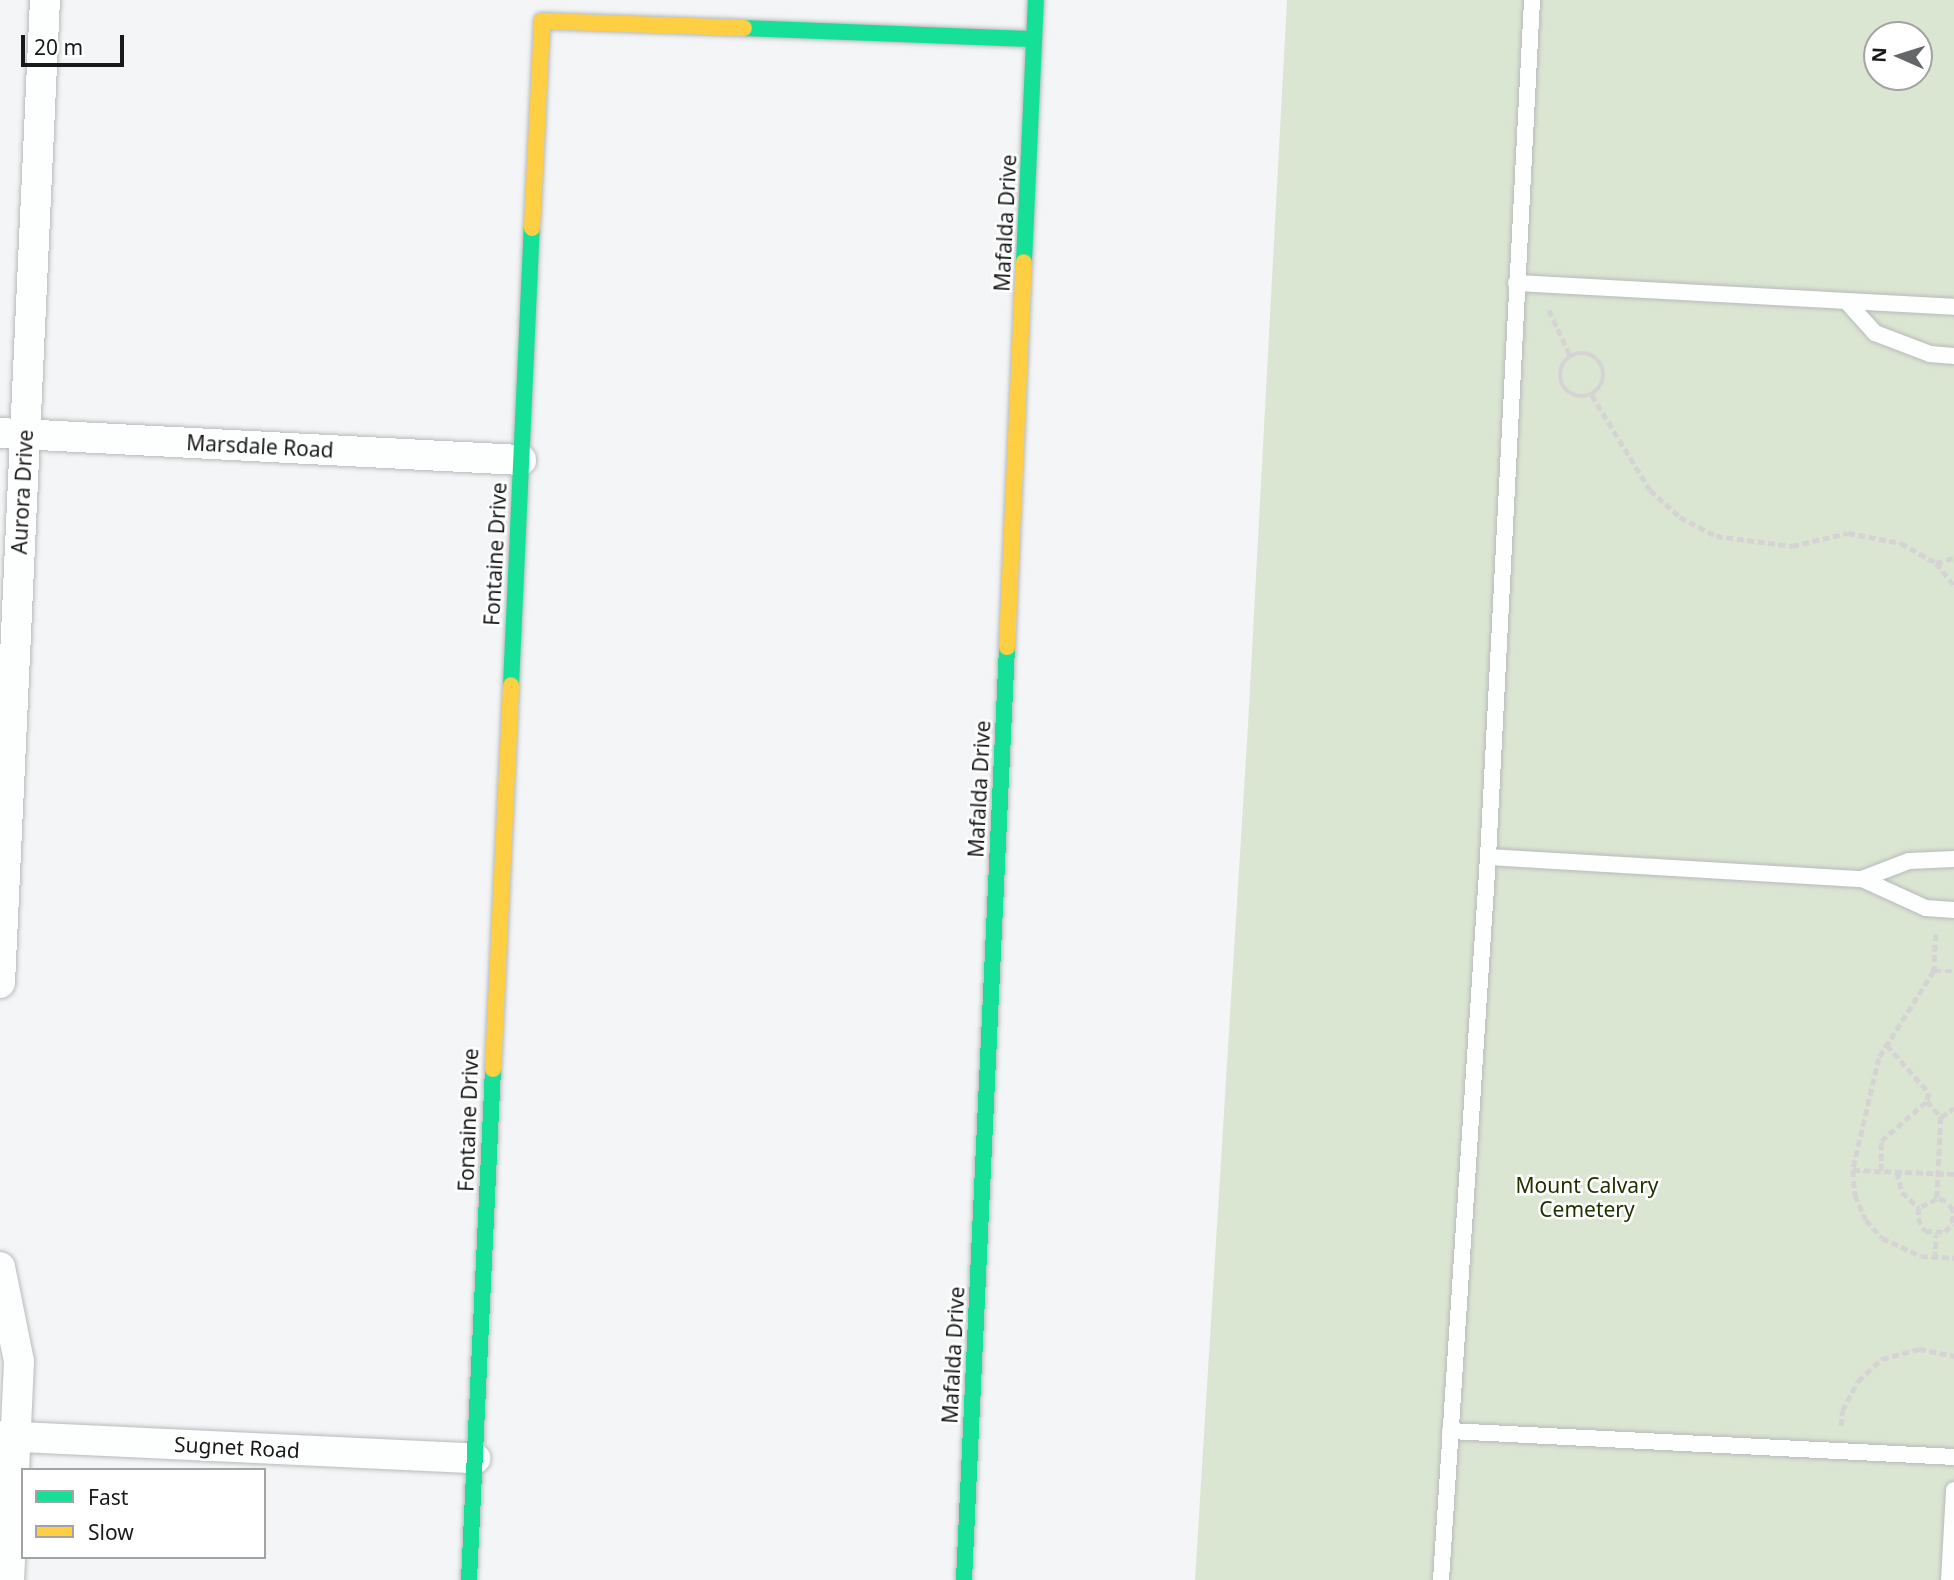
<!DOCTYPE html>
<html>
<head>
<meta charset="utf-8">
<style>
  body { margin:0 }
  #map { position:relative; width:1954px; height:1580px; overflow:hidden; background:#f3f5f7; font-family:"Noto Sans",sans-serif }
  div>[style] { position:absolute }
  .green>* { inset:0; background:#dbe6d2 }
  .path>* { height:4.5px; margin-top:-2.25px; transform-origin:0; background:repeating-linear-gradient(90deg,#d4d4d4 0 7px,transparent 0 10.5px) }
  .path>.ring { margin:-2.25px; padding:0; box-sizing:content-box; background:none; border:4.5px solid #d4d4d4; border-radius:50% }
  .roads { filter:drop-shadow(0 0 2px #b8babb) drop-shadow(0 0 2px #b8babb) }
  .lane>* { height:16px; margin:-8px; padding:0 8px; transform-origin:8px; border-radius:8px; background:#fdfefe }
  .street>* { height:30px; margin:-15px; padding:0 15px; transform-origin:15px; border-radius:15px; background:#fdfefe }
  .fast>* { height:16px; margin:-8px; padding:0 8px; transform-origin:8px; border-radius:8px; background:#16e098 }
  .slow>* { height:16px; margin:-8px; padding:0 8px; transform-origin:8px; border-radius:8px; background:#ffcf43 }
  span { translate:-50% -50%; white-space:nowrap; text-align:center; line-height:1.15; -webkit-text-stroke:5px #fff; paint-order:stroke }
  .street-label { font-size:21px; color:#18191a }
  .park-label { font-size:21px; color:#203101 }
  .legend { position:absolute; left:21px; top:1468px; width:245px; height:91px; box-sizing:border-box; background:#fff; border:2px solid #a3a3a3; margin:0; padding:9px 12px; list-style:none; font-size:21px; color:#18191a }
  .legend li { display:flex; align-items:center; gap:14px; height:35px }
  .legend b { width:35px; border:2px solid #a3a3a3 }
  .north { position:absolute; left:1863px; top:21px; width:70px; height:70px; box-sizing:border-box; background:#fff; border:2px solid #a3a3a3; border-radius:50%; rotate:273deg; font-size:19px; font-weight:700; line-height:28px; text-align:center; color:#18191a }
  .north::after { content:''; display:block; margin:auto; width:24px; height:32px; background:#656667; clip-path:polygon(50% 0,100% 100%,50% 72%,0 100%) }
  .scale { position:absolute; left:21px; top:35px; width:103px; height:32px; box-sizing:border-box; border:4px solid #18191a; border-top:0; padding-left:9px; font-size:21px; line-height:24px; white-space:nowrap; color:#18191a; -webkit-text-stroke:5px #fff; paint-order:stroke }
</style>
</head>
<body>
<div id="map">
  <div class="green">
    <i style="clip-path:polygon(evenodd,1287px 0,1954px 0,1954px 1580px,1195px 1580px,1248px 725px,1287px 0,1877px 35px,1919px 35px,1919px 77px,1877px 77px,1877px 35px)"></i>
  </div>
  <div class="path">
    <i style="left:1549px;top:310px;width:52px;rotate:64.9deg"></i>
    <i class="ring" style="left:1560px;top:353px;width:39.5px;height:39.5px"></i>
    <i style="left:1592px;top:395px;width:111px;rotate:58.6deg"></i>
    <i style="left:1650px;top:490px;width:40px;rotate:42deg"></i>
    <i style="left:1680px;top:517px;width:41px;rotate:27.8deg"></i>
    <i style="left:1716px;top:536px;width:77px;rotate:7.5deg"></i>
    <i style="left:1792px;top:546px;width:57px;rotate:-13.1deg"></i>
    <i style="left:1848px;top:533px;width:54px;rotate:10.7deg"></i>
    <i style="left:1901px;top:543px;width:40px;rotate:29.7deg"></i>
    <i style="left:1936px;top:563px;width:28px;rotate:51deg"></i>
    <i style="left:1936px;top:563px;width:19px;rotate:-16deg"></i>
    <i style="left:1936px;top:934px;width:37px;rotate:93deg"></i>
    <i style="left:1934px;top:971px;width:103px;rotate:122.3deg"></i>
    <i style="left:1879px;top:1058px;width:115px;rotate:103.1deg"></i>
    <i style="left:1853px;top:1170px;width:25px;rotate:85deg"></i>
    <i style="left:1855px;top:1195px;width:27px;rotate:66deg"></i>
    <i style="left:1866px;top:1220px;width:24px;rotate:48deg"></i>
    <i style="left:1882px;top:1238px;width:43px;rotate:24.8deg"></i>
    <i style="left:1921px;top:1256px;width:33px;rotate:3deg"></i>
    <i style="left:1934px;top:971px;width:20px"></i>
    <i style="left:1887px;top:1045px;width:64px;rotate:48.8deg"></i>
    <i style="left:1929px;top:1093px;width:8px;rotate:104deg"></i>
    <i style="left:1927px;top:1101px;width:21px;rotate:49deg"></i>
    <i style="left:1941px;top:1117px;width:82px;rotate:92.8deg"></i>
    <i style="left:1941px;top:1117px;width:16px;rotate:-35deg"></i>
    <i style="left:1853px;top:1170px;width:101px;rotate:2.3deg"></i>
    <i style="left:1881px;top:1171px;width:30px;rotate:-90deg"></i>
    <i style="left:1881px;top:1141px;width:61px;rotate:-41deg"></i>
    <i style="left:1897px;top:1172px;width:21px;rotate:76deg"></i>
    <i style="left:1902px;top:1192px;width:23px;rotate:43deg"></i>
    <i style="left:1919px;top:1208px;width:10px;rotate:96deg"></i>
    <i style="left:1918px;top:1218px;width:15px;rotate:62deg"></i>
    <i style="left:1925px;top:1231px;width:20px;rotate:3deg"></i>
    <i style="left:1945px;top:1232px;width:11px;rotate:-52deg"></i>
    <i style="left:1952px;top:1223px;width:13px;rotate:-86deg"></i>
    <i style="left:1953px;top:1210px;width:11px;rotate:-128deg"></i>
    <i style="left:1946px;top:1201px;width:9px;rotate:-167deg"></i>
    <i style="left:1937px;top:1199px;width:20px;rotate:153deg"></i>
    <i style="left:1935px;top:1259px;width:24px;rotate:-88deg"></i>
    <i style="left:1841px;top:1426px;width:15px;rotate:-86deg"></i>
    <i style="left:1842px;top:1411px;width:34px;rotate:-62deg"></i>
    <i style="left:1858px;top:1381px;width:33px;rotate:-43deg"></i>
    <i style="left:1882px;top:1359px;width:38px;rotate:-15deg"></i>
    <i style="left:1919px;top:1349px;width:36px;rotate:11deg"></i>
  </div>
  <div class="roads">
    <div class="lane">
      <i style="left:1516px;top:283px;width:439px;rotate:3.1deg"></i>
      <i style="left:1847px;top:302px;width:42px;rotate:47.9deg"></i>
      <i style="left:1875px;top:333px;width:59px;rotate:20.9deg"></i>
      <i style="left:1930px;top:354px;width:24px;rotate:5deg"></i>
      <i style="left:1488px;top:857px;width:375px;rotate:3.4deg"></i>
      <i style="left:1862px;top:879px;width:50px;rotate:-21deg"></i>
      <i style="left:1909px;top:861px;width:45px;rotate:-2.5deg"></i>
      <i style="left:1862px;top:879px;width:70px;rotate:24.4deg"></i>
      <i style="left:1926px;top:908px;width:28px;rotate:4deg"></i>
      <i style="left:1450px;top:1431px;width:505px;rotate:2.95deg"></i>
      <i style="left:1441px;top:1580px;width:725px;rotate:-86.28deg"></i>
      <i style="left:1488px;top:857px;width:858px;rotate:-87.06deg"></i>
      <i style="left:1949px;top:1580px;width:90px;rotate:-86.8deg"></i>
    </div>
    <div class="street">
      <i style="left:0;top:433px;width:522px;rotate:2.97deg"></i>
      <i style="left:0;top:983px;width:984px;rotate:-87.38deg"></i>
      <i style="left:0;top:1267px;width:96px;rotate:78.6deg"></i>
      <i style="left:19px;top:1361px;width:219px;rotate:92.6deg"></i>
      <i style="left:0;top:1436px;width:476px;rotate:2.7deg"></i>
    </div>
    <div class="fast">
      <i style="left:744px;top:28px;width:290px;rotate:2.2deg"></i>
      <i style="left:1024px;top:262px;width:262px;rotate:-87.4deg"></i>
      <i style="left:511px;top:685px;width:457px;rotate:-87.4deg"></i>
      <i style="left:469px;top:1580px;width:512px;rotate:-87.31deg"></i>
      <i style="left:964px;top:1580px;width:934px;rotate:-87.36deg"></i>
    </div>
    <div class="slow">
      <i style="left:532px;top:228px;width:207px;rotate:-87.2deg"></i>
      <i style="left:542px;top:21px;width:202px;rotate:2deg"></i>
      <i style="left:1007px;top:647px;width:385px;rotate:-87.5deg"></i>
      <i style="left:493px;top:1069px;width:384px;rotate:-87.3deg"></i>
    </div>
  </div>
  <div class="street-label">
    <span style="left:1005px;top:223px;rotate:-87deg">Mafalda Drive</span>
    <span style="left:260px;top:446px;rotate:3deg">Marsdale Road</span>
    <span style="left:22px;top:492px;rotate:-87deg">Aurora Drive</span>
    <span style="left:495px;top:554px;rotate:-87deg">Fontaine Drive</span>
    <span style="left:979px;top:789px;rotate:-87deg">Mafalda Drive</span>
    <span style="left:468px;top:1120px;rotate:-88deg">Fontaine Drive</span>
    <span style="left:953px;top:1355px;rotate:-87deg">Mafalda Drive</span>
    <span style="left:237px;top:1447px;rotate:3deg">Sugnet Road</span>
  </div>
  <div class="park-label">
    <span style="left:1587px;top:1197px">Mount Calvary<br>Cemetery</span>
  </div>
  <ul class="legend">
  <li><b style="height:9px;background:#16e098"></b>Fast</li>
  <li><b style="height:9px;background:#ffcf43"></b>Slow</li>
  </ul>
  <div class="north">N</div>
  <div class="scale">20 m</div>
</div>
</body>
</html>
